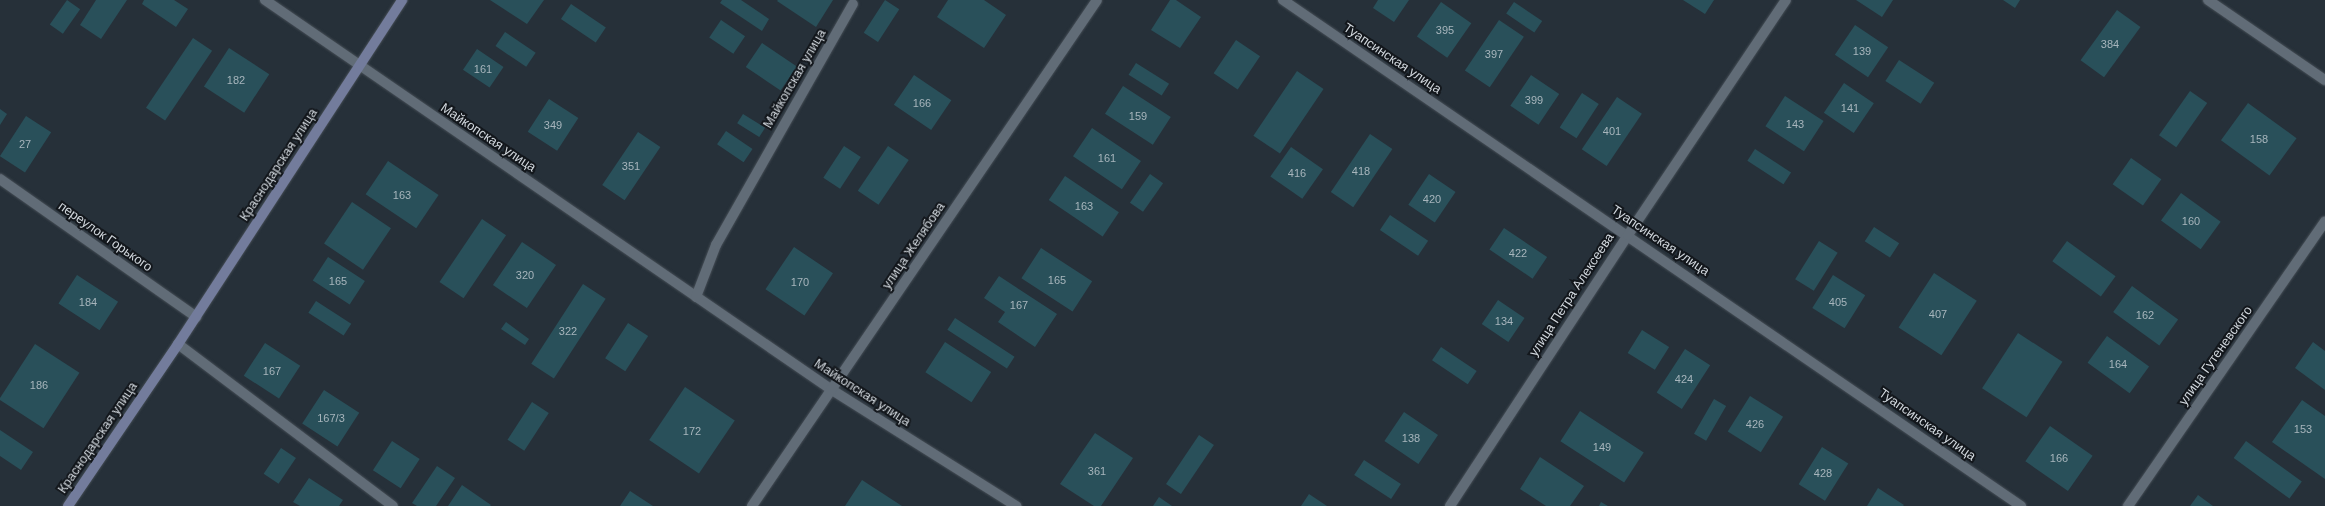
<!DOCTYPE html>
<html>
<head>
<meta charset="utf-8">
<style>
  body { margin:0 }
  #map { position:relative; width:2325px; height:506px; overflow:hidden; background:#263039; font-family:Arial,sans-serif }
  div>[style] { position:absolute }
  .building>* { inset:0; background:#29505a; transform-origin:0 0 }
  .roads { filter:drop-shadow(0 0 1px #454d55) drop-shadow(0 0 1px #454d55) }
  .minor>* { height:10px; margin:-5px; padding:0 5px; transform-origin:5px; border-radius:5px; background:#616c77 }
  .tertiary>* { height:10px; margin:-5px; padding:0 5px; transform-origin:5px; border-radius:5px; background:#616c77 }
  .secondary>* { height:10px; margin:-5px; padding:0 5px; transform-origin:5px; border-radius:5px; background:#737c9c }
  span { translate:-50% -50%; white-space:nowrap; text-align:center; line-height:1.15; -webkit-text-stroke:4px #13171c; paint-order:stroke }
  .number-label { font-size:11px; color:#a7b5bc }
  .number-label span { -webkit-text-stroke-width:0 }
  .street-label { font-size:13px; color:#d1d7dd }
</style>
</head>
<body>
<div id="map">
  <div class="building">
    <i style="left:67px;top:0;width:16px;height:30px;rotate:35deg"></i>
    <i style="clip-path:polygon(96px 0,127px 0,101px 39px,80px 25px)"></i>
    <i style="clip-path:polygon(144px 0,174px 0,188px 9px,176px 27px,142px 4px)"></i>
    <i style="clip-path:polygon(490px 0,544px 0,527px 24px)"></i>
    <i style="clip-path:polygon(722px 0,741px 0,769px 19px,762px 31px,720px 3px)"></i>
    <i style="clip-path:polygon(778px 0,833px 0,816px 27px,777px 1px)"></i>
    <i style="left:885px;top:0;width:17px;height:39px;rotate:33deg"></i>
    <i style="clip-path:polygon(948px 0,984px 0,1006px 15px,984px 48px,937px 17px)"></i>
    <i style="clip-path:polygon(1170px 0,1176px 0,1201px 17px,1180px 48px,1151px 30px)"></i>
    <i style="clip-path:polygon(1378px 0,1409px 0,1394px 22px,1373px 8px)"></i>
    <i style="clip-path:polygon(1683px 0,1714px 0,1705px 14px)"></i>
    <i style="clip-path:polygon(1856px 0,1893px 0,1882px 17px)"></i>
    <i style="clip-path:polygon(2003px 0,2020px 0,2015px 8px)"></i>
    <i style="left:1441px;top:2px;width:37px;height:42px;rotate:35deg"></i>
    <i style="left:1514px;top:2px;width:34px;height:14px;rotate:34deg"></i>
    <i style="left:571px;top:4px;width:42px;height:18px;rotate:34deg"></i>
    <i style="left:2117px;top:10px;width:29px;height:62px;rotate:36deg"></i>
    <i style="left:721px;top:20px;width:29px;height:21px;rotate:34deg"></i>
    <i style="left:1499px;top:20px;width:30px;height:61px;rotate:34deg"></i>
    <i style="left:1855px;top:25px;width:40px;height:36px;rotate:34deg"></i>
    <i style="left:505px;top:32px;width:37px;height:17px;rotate:34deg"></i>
    <i style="left:193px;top:38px;width:23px;height:84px;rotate:34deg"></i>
    <i style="left:1236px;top:40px;width:29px;height:40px;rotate:34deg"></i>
    <i style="left:762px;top:43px;width:42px;height:29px;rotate:34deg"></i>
    <i style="left:229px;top:48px;width:48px;height:46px;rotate:33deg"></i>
    <i style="left:477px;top:49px;width:32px;height:25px;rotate:34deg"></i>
    <i style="left:1899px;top:60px;width:42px;height:25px;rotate:33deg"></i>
    <i style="left:1136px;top:63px;width:39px;height:14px;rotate:32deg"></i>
    <i style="left:1297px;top:71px;width:32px;height:78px;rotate:34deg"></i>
    <i style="left:914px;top:75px;width:45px;height:36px;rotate:34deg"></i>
    <i style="left:1531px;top:75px;width:34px;height:37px;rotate:34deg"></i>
    <i style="left:1844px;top:83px;width:36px;height:36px;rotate:34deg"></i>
    <i style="left:1123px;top:86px;width:57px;height:33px;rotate:33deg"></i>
    <i style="left:2190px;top:91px;width:21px;height:54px;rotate:35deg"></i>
    <i style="left:1582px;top:93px;width:20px;height:41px;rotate:33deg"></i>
    <i style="left:1785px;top:96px;width:46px;height:36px;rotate:33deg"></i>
    <i style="left:1617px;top:97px;width:30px;height:63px;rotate:34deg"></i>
    <i style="left:549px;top:99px;width:35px;height:39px;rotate:33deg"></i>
    <i style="left:2248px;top:103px;width:60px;height:46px;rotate:36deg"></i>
    <i style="clip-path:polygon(0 109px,7px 114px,0 125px)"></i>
    <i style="left:743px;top:114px;width:26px;height:11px;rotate:32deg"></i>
    <i style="left:26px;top:116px;width:30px;height:48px;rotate:33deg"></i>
    <i style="left:1092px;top:128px;width:59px;height:34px;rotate:34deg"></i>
    <i style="left:726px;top:131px;width:32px;height:16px;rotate:34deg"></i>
    <i style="left:638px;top:132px;width:27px;height:64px;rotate:34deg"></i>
    <i style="left:1370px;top:134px;width:27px;height:70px;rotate:34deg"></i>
    <i style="left:844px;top:146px;width:20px;height:38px;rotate:33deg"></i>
    <i style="left:888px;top:146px;width:25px;height:54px;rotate:34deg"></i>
    <i style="left:1291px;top:147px;width:39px;height:36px;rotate:35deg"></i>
    <i style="left:1755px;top:149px;width:43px;height:14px;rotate:33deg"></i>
    <i style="left:2131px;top:158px;width:37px;height:32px;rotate:35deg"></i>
    <i style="left:388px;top:161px;width:61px;height:40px;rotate:34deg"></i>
    <i style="left:1150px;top:174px;width:16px;height:35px;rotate:35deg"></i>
    <i style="left:1429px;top:174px;width:32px;height:37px;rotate:34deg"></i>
    <i style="left:1065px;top:176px;width:65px;height:29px;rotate:34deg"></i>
    <i style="left:2181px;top:193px;width:49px;height:34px;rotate:36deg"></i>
    <i style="left:352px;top:202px;width:47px;height:50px;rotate:34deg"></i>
    <i style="left:1390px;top:215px;width:46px;height:18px;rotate:34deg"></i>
    <i style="left:482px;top:219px;width:29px;height:76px;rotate:34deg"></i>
    <i style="left:1874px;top:227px;width:30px;height:17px;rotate:33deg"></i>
    <i style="left:1504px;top:228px;width:52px;height:26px;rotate:34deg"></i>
    <i style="left:1819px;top:241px;width:22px;height:45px;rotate:32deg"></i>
    <i style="left:2067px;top:241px;width:60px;height:25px;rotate:36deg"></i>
    <i style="left:522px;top:242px;width:41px;height:52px;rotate:34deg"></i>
    <i style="left:794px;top:247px;width:47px;height:51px;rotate:34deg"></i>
    <i style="left:1041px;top:248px;width:61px;height:36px;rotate:33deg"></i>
    <i style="left:328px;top:257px;width:44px;height:28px;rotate:33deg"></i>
    <i style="left:1934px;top:273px;width:51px;height:65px;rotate:33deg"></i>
    <i style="left:77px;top:275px;width:49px;height:34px;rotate:33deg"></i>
    <i style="left:1833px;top:275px;width:38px;height:39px;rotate:32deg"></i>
    <i style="clip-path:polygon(999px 276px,1057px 314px,1035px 347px,998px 322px,1005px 312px,984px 298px)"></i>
    <i style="left:583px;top:284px;width:27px;height:95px;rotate:33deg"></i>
    <i style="left:2132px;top:286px;width:57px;height:32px;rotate:36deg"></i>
    <i style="left:1498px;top:300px;width:32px;height:29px;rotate:34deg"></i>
    <i style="left:316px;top:301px;width:42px;height:14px;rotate:33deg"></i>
    <i style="left:955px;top:318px;width:71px;height:14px;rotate:33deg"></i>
    <i style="clip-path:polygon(506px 322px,529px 339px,525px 345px,501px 329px)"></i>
    <i style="left:628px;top:323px;width:24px;height:42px;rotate:33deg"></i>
    <i style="left:1642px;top:330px;width:32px;height:27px;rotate:32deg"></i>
    <i style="left:2018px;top:333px;width:53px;height:66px;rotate:33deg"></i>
    <i style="left:2107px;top:336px;width:52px;height:33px;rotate:36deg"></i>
    <i style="left:945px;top:342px;width:55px;height:36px;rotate:33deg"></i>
    <i style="clip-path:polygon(2313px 342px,2325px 351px,2325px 390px,2295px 368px)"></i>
    <i style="left:265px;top:343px;width:42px;height:39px;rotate:33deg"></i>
    <i style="left:35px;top:344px;width:53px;height:66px;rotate:33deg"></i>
    <i style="left:1441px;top:347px;width:43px;height:16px;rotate:34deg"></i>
    <i style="left:1685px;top:349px;width:30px;height:52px;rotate:33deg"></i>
    <i style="left:685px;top:387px;width:60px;height:64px;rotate:34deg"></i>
    <i style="left:324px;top:390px;width:42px;height:40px;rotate:33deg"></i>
    <i style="left:1750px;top:396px;width:39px;height:42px;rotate:32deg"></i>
    <i style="left:1714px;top:399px;width:14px;height:40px;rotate:30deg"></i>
    <i style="clip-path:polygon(2302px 400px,2325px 416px,2325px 479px,2272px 442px)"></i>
    <i style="left:532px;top:402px;width:20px;height:45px;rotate:33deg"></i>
    <i style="left:1580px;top:411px;width:76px;height:36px;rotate:33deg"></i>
    <i style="left:1404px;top:412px;width:41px;height:35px;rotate:34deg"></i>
    <i style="left:2050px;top:426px;width:52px;height:43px;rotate:35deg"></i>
    <i style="clip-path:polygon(0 430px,33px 452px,21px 470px,0 456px)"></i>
    <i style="clip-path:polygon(1095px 433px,1133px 458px,1101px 506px,1094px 506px,1060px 484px)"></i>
    <i style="left:1199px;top:435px;width:18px;height:59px;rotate:34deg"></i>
    <i style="left:392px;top:441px;width:33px;height:35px;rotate:33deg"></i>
    <i style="left:2246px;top:441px;width:69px;height:21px;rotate:36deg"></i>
    <i style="left:1822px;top:447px;width:31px;height:44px;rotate:32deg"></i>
    <i style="left:281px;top:448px;width:18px;height:31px;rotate:34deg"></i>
    <i style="clip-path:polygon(1540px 457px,1584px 486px,1570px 506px,1546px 506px,1520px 489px)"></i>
    <i style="left:1364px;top:460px;width:44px;height:18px;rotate:33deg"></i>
    <i style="clip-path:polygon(437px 466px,455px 478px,436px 506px,417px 506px,412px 503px)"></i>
    <i style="clip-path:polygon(309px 478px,343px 500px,339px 506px,300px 506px,293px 502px)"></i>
    <i style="clip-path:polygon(862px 480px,902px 506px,845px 506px)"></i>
    <i style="clip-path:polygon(462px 485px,491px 505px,490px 506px,448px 506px)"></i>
    <i style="clip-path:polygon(1878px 488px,1904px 505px,1903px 506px,1867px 506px)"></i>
    <i style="clip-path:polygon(630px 491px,653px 506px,620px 506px)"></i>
    <i style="clip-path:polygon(1309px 494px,1327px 506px,1301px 506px)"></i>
    <i style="clip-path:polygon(2198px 495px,2213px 506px,2190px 506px)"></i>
    <i style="clip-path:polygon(1159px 497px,1172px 506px,1153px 506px)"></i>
    <i style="clip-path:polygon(1601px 502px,1608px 506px,1599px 506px)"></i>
  </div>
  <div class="roads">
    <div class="minor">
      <i style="left:265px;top:0;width:688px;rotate:34.52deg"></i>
      <i style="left:832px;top:390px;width:218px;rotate:32.2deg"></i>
      <i style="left:1283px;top:0;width:895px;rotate:34.44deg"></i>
      <i style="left:2208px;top:0;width:142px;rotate:34.4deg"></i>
      <i style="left:0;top:179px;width:240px;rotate:35.1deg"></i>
      <i style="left:696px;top:297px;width:56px;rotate:-69deg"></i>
      <i style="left:716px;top:245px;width:277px;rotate:-60.4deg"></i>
      <i style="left:752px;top:506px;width:612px;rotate:-55.71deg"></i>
      <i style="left:1450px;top:506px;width:324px;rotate:-56.7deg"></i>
      <i style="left:1628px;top:235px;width:283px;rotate:-56.1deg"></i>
      <i style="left:2128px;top:506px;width:346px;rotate:-55.3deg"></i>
    </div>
    <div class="tertiary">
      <i style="left:178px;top:344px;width:269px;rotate:37deg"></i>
    </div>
    <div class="secondary">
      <i style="left:68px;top:506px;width:196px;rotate:-55.8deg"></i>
      <i style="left:178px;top:344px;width:411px;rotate:-56.9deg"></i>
    </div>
  </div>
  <div class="number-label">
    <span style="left:1445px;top:30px">395</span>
    <span style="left:2110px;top:44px">384</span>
    <span style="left:1862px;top:51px">139</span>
    <span style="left:1494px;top:54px">397</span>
    <span style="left:483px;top:69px">161</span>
    <span style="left:236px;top:80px">182</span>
    <span style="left:1534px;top:100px">399</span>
    <span style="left:922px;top:103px">166</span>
    <span style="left:1850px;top:108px">141</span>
    <span style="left:1138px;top:116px">159</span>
    <span style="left:1795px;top:124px">143</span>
    <span style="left:553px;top:125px">349</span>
    <span style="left:1612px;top:131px">401</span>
    <span style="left:2259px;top:139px">158</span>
    <span style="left:25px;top:144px">27</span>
    <span style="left:1107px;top:158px">161</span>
    <span style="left:631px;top:166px">351</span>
    <span style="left:1361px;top:171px">418</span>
    <span style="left:1297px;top:173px">416</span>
    <span style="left:402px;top:195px">163</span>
    <span style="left:1432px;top:199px">420</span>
    <span style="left:1084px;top:206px">163</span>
    <span style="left:2191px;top:221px">160</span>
    <span style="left:1518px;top:253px">422</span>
    <span style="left:525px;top:275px">320</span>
    <span style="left:1057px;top:280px">165</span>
    <span style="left:338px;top:281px">165</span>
    <span style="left:800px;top:282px">170</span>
    <span style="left:88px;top:302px">184</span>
    <span style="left:1838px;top:302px">405</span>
    <span style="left:1019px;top:305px">167</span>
    <span style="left:1938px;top:314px">407</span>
    <span style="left:2145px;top:315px">162</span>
    <span style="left:1504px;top:321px">134</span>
    <span style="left:568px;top:331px">322</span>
    <span style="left:2118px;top:364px">164</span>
    <span style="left:272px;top:371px">167</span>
    <span style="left:1684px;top:379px">424</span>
    <span style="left:39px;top:385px">186</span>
    <span style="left:331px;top:418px">167/3</span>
    <span style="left:1755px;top:424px">426</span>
    <span style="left:2303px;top:429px">153</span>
    <span style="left:692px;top:431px">172</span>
    <span style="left:1411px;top:438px">138</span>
    <span style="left:1602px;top:447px">149</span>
    <span style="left:2059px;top:458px">166</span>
    <span style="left:1097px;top:471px">361</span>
    <span style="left:1823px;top:473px">428</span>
  </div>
  <div class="street-label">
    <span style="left:1392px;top:59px;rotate:34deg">Туапсинская улица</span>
    <span style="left:795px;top:79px;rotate:-60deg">Майкопская улица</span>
    <span style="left:488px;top:138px;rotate:34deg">Майкопская улица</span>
    <span style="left:279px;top:165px;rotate:-57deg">Краснодарская улица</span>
    <span style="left:105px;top:237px;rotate:35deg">переулок Горького</span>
    <span style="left:1660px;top:241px;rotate:34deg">Туапсинская улица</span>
    <span style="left:914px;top:246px;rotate:-56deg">улица Желябова</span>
    <span style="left:1572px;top:295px;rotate:-57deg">улица Петра Алексеева</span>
    <span style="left:2216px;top:356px;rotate:-55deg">улица Гутеневского</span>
    <span style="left:862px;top:393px;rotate:33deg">Майкопская улица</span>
    <span style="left:1927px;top:425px;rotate:35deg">Туапсинская улица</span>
    <span style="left:98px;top:438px;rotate:-56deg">Краснодарская улица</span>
  </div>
</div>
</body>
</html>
